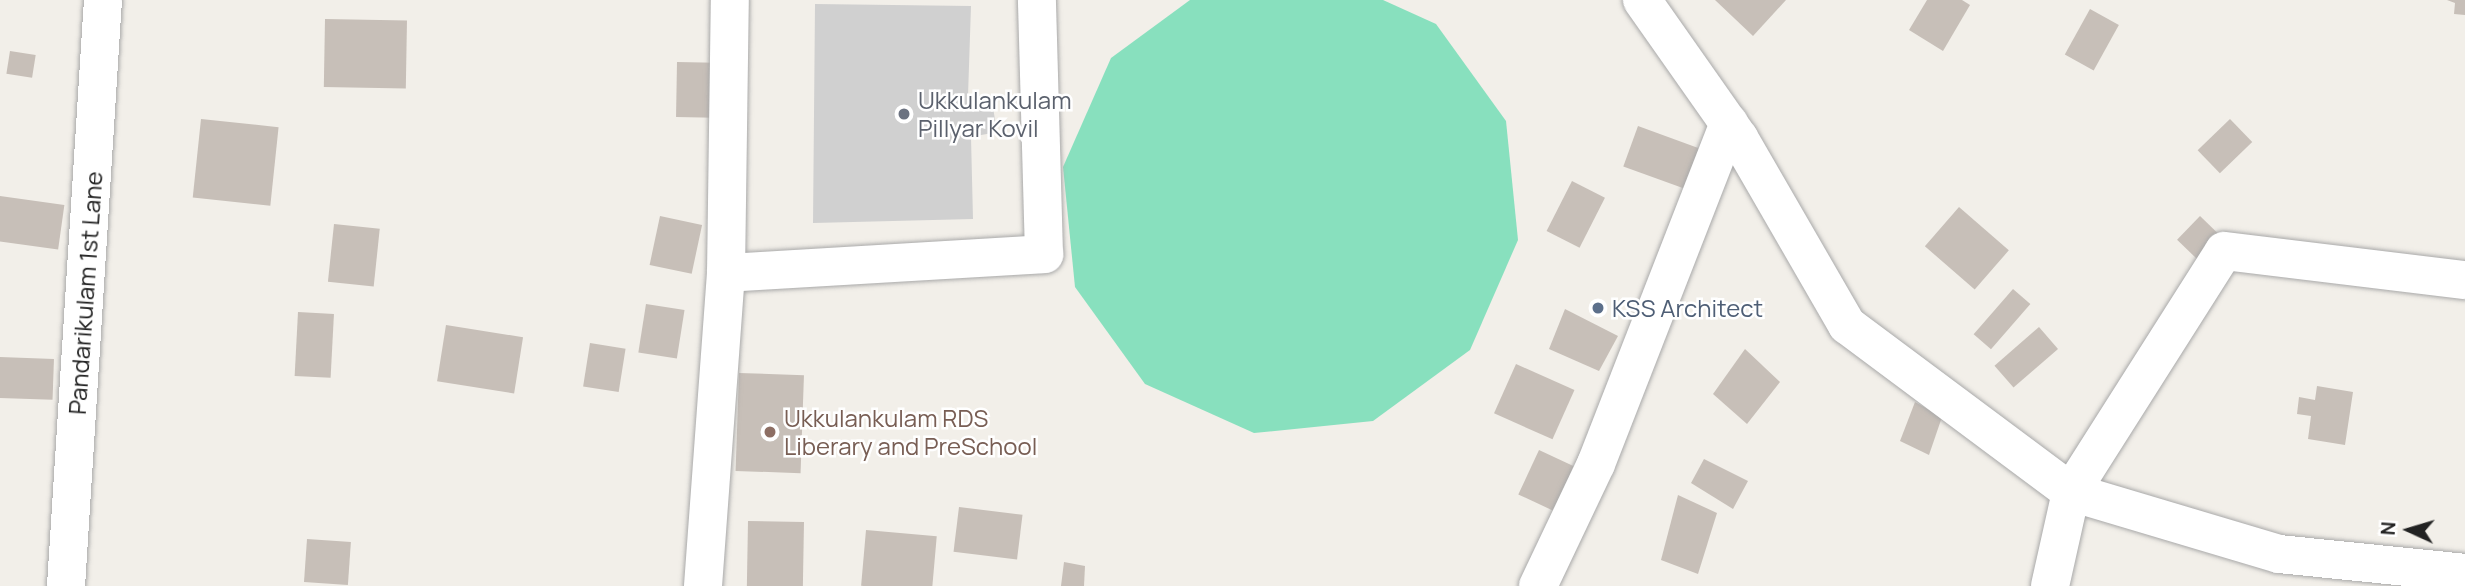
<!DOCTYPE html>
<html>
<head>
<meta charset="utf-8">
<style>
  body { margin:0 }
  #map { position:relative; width:2465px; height:586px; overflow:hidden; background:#f2efe9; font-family:Manrope,sans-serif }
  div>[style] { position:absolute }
  .religious>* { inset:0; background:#d0d0d0 }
  .pitch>* { inset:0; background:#88e0be }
  .building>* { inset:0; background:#c7bfb8; transform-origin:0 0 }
  .roads { filter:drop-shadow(0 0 2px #a9a9a9) drop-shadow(0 0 2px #a9a9a9) }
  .minor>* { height:38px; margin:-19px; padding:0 19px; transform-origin:19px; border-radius:19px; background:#fff }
  .dots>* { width:19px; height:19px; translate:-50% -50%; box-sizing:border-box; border:4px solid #fff; border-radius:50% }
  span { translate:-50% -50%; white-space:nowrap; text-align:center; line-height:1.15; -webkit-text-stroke:5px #fff; paint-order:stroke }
  .worship-label { font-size:24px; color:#5b616d }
  .left { translate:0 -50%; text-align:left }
  .street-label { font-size:24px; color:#222 }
  .service-label { font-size:24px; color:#4e5e75 }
  .education-label { font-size:24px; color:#785e54 }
  .north { position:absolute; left:2374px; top:495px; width:70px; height:70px; -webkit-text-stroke:5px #fff; paint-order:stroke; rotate:274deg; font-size:19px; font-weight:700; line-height:28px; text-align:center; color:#222 }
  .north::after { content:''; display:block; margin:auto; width:24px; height:32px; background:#222; clip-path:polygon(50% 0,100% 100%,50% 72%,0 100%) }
</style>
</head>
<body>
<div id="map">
  <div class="religious">
    <i style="clip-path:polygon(815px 4px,971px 6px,968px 96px,991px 95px,997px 132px,971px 137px,973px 219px,813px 223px)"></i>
  </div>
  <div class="pitch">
    <i style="clip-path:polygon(1190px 0,1383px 0,1436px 24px,1506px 121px,1518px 240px,1470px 350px,1373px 421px,1254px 433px,1145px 384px,1075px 287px,1063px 167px,1111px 58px)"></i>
  </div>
  <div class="building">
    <i style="clip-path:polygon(1715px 0,1786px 0,1753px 36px)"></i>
    <i style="clip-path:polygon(1927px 0,1962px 0,1970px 5px,1943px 51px,1909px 30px)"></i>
    <i style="clip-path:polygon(2447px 0,2465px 0,2465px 15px,2454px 14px,2455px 3px)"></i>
    <i style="left:2090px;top:9px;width:33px;height:52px;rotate:29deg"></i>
    <i style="left:325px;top:19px;width:82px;height:68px;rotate:1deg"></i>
    <i style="left:10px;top:51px;width:26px;height:23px;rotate:9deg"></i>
    <i style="left:677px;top:62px;width:39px;height:55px;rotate:1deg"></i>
    <i style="left:201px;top:119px;width:78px;height:79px;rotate:6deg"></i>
    <i style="left:2230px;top:119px;width:32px;height:45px;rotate:46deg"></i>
    <i style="left:1638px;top:126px;width:67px;height:43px;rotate:20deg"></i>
    <i style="left:1572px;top:181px;width:37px;height:56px;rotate:27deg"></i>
    <i style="left:0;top:196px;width:65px;height:45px;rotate:8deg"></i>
    <i style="left:1959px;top:207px;width:66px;height:52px;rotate:41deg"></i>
    <i style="left:660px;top:216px;width:43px;height:50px;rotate:12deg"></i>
    <i style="left:2200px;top:216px;width:33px;height:33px;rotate:44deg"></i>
    <i style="left:334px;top:224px;width:46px;height:58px;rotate:6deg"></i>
    <i style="left:2013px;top:289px;width:23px;height:60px;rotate:41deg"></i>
    <i style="left:646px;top:304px;width:39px;height:49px;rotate:9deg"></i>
    <i style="clip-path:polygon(1565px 309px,1618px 336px,1599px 371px,1549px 349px)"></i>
    <i style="left:298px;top:312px;width:36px;height:64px;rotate:3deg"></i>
    <i style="left:446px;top:325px;width:78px;height:57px;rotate:9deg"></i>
    <i style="left:2039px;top:327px;width:29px;height:59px;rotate:49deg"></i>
    <i style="left:590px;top:343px;width:36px;height:44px;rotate:9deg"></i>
    <i style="clip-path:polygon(1745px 349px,1780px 382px,1747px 424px,1713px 394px)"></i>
    <i style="left:0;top:357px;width:54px;height:41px;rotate:2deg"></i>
    <i style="left:1516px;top:364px;width:64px;height:54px;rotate:24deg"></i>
    <i style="left:739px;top:373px;width:65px;height:98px;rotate:2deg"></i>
    <i style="clip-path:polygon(2317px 386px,2353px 392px,2345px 445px,2308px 439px,2311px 416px,2297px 414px,2299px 397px,2315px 400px)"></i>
    <i style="clip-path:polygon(1915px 402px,1942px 417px,1929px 455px,1900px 441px)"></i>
    <i style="left:1539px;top:450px;width:42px;height:49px;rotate:25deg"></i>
    <i style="clip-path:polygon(1704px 459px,1748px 481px,1733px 509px,1691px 483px)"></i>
    <i style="clip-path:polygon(1678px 495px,1717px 513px,1698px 574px,1661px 560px)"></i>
    <i style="left:959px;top:507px;width:64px;height:45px;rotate:7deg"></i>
    <i style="left:748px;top:521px;width:56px;height:65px;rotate:1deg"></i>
    <i style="left:866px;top:530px;width:71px;height:56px;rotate:5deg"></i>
    <i style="left:307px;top:539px;width:44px;height:43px;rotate:4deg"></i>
    <i style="clip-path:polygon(1064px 562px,1085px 566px,1084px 586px,1061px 586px)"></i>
  </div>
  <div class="roads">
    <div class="minor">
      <i style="left:1642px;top:0;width:169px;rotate:54.9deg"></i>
      <i style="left:1739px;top:138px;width:216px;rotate:60deg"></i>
      <i style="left:1847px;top:325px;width:279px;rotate:36.7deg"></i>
      <i style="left:2071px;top:492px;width:285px;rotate:-57.6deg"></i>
      <i style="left:2224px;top:251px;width:243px;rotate:6.9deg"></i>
      <i style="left:726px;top:273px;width:319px;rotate:-3.4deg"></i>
      <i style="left:1044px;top:254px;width:254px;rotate:-91.6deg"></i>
      <i style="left:66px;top:586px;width:587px;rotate:-86.39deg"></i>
      <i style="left:703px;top:586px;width:314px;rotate:-85.8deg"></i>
      <i style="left:726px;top:273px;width:273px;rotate:-89.2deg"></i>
      <i style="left:1538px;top:586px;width:135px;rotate:-64.6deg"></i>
      <i style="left:1596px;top:464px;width:366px;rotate:-68.7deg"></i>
      <i style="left:2050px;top:586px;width:96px;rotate:-77.4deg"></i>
      <i style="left:2071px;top:492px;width:217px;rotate:16.6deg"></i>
      <i style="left:2279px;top:554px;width:187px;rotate:5.8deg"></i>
    </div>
  </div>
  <div class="dots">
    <i style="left:904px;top:114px;background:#6b7280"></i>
    <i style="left:1598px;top:308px;background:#5c6f8a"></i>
    <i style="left:770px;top:432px;background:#8d6e63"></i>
  </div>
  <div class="worship-label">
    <span class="left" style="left:918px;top:114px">Ukkulankulam<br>Pillyar Kovil</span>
  </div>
  <div class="street-label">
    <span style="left:85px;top:293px;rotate:-86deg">Pandarikulam 1st Lane</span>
  </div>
  <div class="service-label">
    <span class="left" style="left:1612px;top:308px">KSS Architect</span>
  </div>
  <div class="education-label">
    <span class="left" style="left:784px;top:432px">Ukkulankulam RDS<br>Liberary and PreSchool</span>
  </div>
  <div class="north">N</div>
</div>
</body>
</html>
